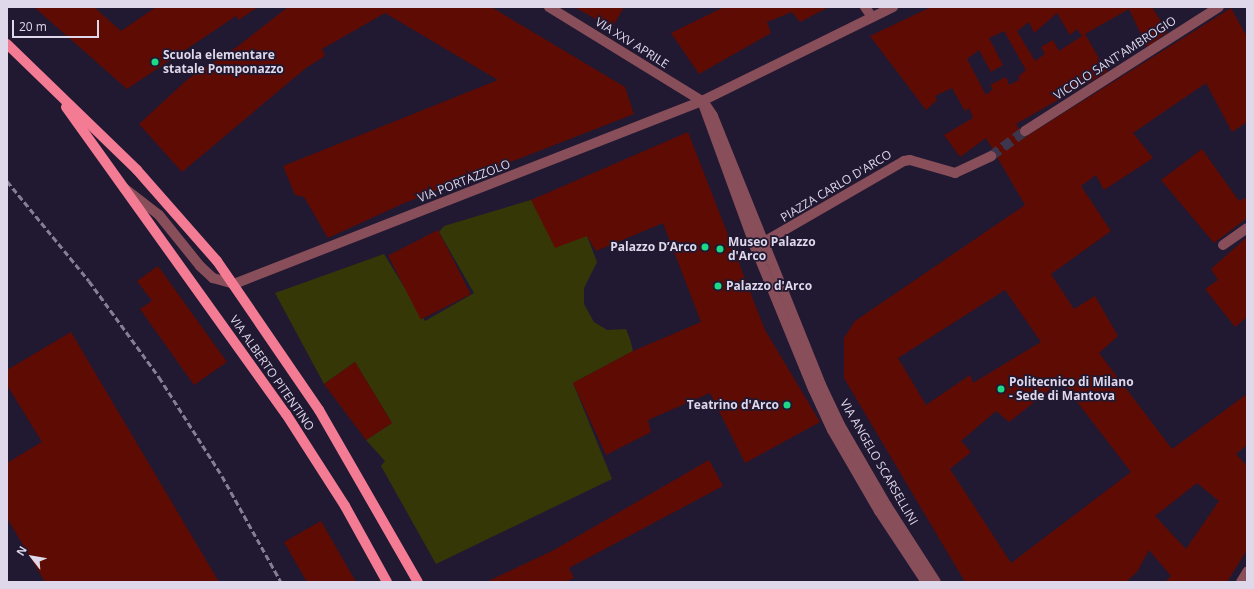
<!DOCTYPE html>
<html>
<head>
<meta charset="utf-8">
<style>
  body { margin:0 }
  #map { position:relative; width:1254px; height:589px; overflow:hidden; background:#211832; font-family:"Open Sans",sans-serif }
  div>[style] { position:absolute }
  .green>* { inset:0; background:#363707 }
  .building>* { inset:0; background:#5e0c03; transform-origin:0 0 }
  .minor-tunnel>* { height:10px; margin-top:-5px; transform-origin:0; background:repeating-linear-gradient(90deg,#3d354e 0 10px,transparent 0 15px) }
  .service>* { height:10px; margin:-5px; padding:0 5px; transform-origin:5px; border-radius:5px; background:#884e59 }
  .minor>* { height:10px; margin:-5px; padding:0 5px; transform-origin:5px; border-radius:5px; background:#884e59 }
  .primary>* { height:10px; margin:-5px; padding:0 5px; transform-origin:5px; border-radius:5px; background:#f37b93 }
  .rail>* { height:3px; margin-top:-1.5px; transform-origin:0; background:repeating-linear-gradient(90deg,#857e94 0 6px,transparent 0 9px) }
  .dots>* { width:11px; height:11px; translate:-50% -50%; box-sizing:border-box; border:2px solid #211832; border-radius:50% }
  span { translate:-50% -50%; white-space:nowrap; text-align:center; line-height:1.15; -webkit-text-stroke:3.5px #211832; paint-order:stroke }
  .street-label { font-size:12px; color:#ded8ea }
  .poi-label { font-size:12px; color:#ded8ea; font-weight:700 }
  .left { translate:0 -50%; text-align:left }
  .right { translate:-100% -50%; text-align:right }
  .frame { position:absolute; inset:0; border:8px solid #ded8ea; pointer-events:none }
  .north { position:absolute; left:12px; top:537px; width:40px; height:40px; -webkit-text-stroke:3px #211832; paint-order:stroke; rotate:301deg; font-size:11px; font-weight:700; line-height:16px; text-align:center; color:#ded8ea }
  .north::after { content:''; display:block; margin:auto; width:14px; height:18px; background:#ded8ea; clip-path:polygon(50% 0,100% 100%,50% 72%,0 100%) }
  .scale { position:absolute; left:12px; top:20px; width:87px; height:18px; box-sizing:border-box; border:2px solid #ded8ea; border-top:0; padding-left:5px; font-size:12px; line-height:14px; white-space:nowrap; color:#ded8ea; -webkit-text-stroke:3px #211832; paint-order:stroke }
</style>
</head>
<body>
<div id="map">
  <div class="green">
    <i style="clip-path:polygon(531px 200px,587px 236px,597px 262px,584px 288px,584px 304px,594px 322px,607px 330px,626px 329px,630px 339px,633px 351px,573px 383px,612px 479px,436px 564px,381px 466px,385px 461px,366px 440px,392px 423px,355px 362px,324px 384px,275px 293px,384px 254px,425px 321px,474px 293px,439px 232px,444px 226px)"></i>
  </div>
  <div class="building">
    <i style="clip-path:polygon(34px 7px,94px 7px,121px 31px,156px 7px,258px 7px,239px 20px,236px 16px,127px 89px)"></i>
    <i style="clip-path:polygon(288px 7px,491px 7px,625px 87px,634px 114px,402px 204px,328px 238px,304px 197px,295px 195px,283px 166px,498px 80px,385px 13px,322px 49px,325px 56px,306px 68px,182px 172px,139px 124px,189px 78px,238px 46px)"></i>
    <i style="clip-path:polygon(574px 7px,624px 7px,612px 28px)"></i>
    <i style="clip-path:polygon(724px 7px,829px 7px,800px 22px,792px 12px,767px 22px,771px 33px,699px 74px,671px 33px)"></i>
    <i style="clip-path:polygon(evenodd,931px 7px,1152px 7px,1168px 32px,1147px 47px,1129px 9px,1085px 34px,1107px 72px,1016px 124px,1024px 138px,1231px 8px,1247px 37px,1247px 122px,1232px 132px,1206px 83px,1133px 133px,1153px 158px,1104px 190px,1096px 175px,1081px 186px,1111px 231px,1051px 274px,1074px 309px,1095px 296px,1118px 336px,1099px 353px,1172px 449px,1247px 394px,1247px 445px,1236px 454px,1247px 466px,1247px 550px,1227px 582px,1165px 582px,1171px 576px,1149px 550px,1137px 572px,1126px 582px,965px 582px,844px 378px,844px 338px,855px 321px,1025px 205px,986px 138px,960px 157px,944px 135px,973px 118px,969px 108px,965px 111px,952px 88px,935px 96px,937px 100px,926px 110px,870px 36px,931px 7px,1057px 13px,1070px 35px,1077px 29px,1082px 36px,1059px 51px,1053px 40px,1041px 47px,1045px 54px,1035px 61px,1017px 31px,1029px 22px,1034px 33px,1057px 13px,931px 7px,1004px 31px,1026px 70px,1019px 76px,1019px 80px,1009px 85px,1006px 77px,990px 85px,993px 89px,986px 95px,967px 59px,979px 50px,991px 72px,1003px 65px,989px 38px,1004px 31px,931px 7px,1005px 290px,1041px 342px,973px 383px,970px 375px,926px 405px,898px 358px,1005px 290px,931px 7px,1061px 381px,1131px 472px,1011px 563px,950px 469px,971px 452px,961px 441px,996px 411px,1009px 422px,1061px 381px,931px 7px,1197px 483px,1219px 501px,1186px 549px,1155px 516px,1197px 483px)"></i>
    <i style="clip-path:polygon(688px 132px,765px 330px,820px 422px,745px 463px,710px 393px,648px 420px,651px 432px,606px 455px,573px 383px,633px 351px,701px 322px,663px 223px,596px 251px,587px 236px,555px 248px,531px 200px)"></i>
    <i style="clip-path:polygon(1202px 149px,1239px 201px,1247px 197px,1247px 218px,1214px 243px,1161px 180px)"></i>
    <i style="left:438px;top:230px;width:72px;height:56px;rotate:63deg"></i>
    <i style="clip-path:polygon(1247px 237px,1247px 317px,1235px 327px,1205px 289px,1218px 280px,1211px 269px)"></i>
    <i style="clip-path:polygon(158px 266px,227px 362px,194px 385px,140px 309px,152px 301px,137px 281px)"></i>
    <i style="clip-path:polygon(71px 332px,219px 582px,45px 582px,7px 518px,7px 463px,42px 442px,7px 385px,7px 370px)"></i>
    <i style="clip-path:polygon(355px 362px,392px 423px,366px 440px,324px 384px)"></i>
    <i style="clip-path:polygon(709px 460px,723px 486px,569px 568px,574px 578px,564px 582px,486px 582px,554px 550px)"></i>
    <i style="clip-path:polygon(321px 521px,356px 582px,307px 582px,284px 542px)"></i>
  </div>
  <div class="minor-tunnel">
    <i style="left:991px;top:156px;width:42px;rotate:-36.3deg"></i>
  </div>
  <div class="service">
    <i style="left:705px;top:104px;width:14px;rotate:56deg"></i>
    <i style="left:713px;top:116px;width:290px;rotate:68.1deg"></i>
    <i style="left:821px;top:385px;width:44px;rotate:64.6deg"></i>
    <i style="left:840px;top:425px;width:94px;rotate:59.9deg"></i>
    <i style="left:887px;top:506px;width:90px;rotate:57.2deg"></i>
  </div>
  <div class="minor">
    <i style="left:549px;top:7px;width:180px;rotate:31.6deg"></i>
    <i style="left:865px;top:7px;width:12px;rotate:55deg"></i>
    <i style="left:702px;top:101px;width:155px;rotate:70deg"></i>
    <i style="left:755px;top:247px;width:153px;rotate:67.8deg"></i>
    <i style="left:813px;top:389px;width:45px;rotate:65.1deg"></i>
    <i style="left:832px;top:430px;width:94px;rotate:59.9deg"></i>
    <i style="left:879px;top:511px;width:85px;rotate:56.5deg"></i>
    <i style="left:1025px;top:131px;width:230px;rotate:-32.6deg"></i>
    <i style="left:124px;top:188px;width:44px;rotate:37.6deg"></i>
    <i style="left:159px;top:215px;width:65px;rotate:51.2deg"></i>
    <i style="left:200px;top:266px;width:18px;rotate:43deg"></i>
    <i style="left:213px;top:278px;width:22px;rotate:16deg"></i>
    <i style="left:234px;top:284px;width:503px;rotate:-21.36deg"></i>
    <i style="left:702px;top:101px;width:213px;rotate:-26.2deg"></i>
    <i style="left:1223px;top:245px;width:29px;rotate:-35deg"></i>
    <i style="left:755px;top:247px;width:172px;rotate:-30deg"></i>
    <i style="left:904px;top:161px;width:6px;rotate:-9deg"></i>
    <i style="left:910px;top:160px;width:47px;rotate:16.1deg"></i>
    <i style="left:955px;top:173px;width:40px;rotate:-25deg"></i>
    <i style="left:1241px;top:582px;width:12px;rotate:-59deg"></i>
  </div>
  <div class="primary">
    <i style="left:7px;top:44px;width:181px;rotate:44.1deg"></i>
    <i style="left:137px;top:170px;width:121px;rotate:48.7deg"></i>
    <i style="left:217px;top:261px;width:181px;rotate:55.6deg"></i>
    <i style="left:319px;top:410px;width:198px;rotate:60.1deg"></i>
    <i style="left:66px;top:107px;width:378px;rotate:54.4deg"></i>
    <i style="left:286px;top:414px;width:109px;rotate:57.3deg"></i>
    <i style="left:345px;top:506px;width:87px;rotate:61.1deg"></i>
  </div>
  <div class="rail">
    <i style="left:7px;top:181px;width:129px;rotate:50.6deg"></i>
    <i style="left:89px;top:281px;width:119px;rotate:53.9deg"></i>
    <i style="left:159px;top:377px;width:117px;rotate:57.5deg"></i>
    <i style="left:222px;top:476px;width:121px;rotate:60.9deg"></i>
  </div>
  <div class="dots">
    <i style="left:155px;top:62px;background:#1fd887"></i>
    <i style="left:705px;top:247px;background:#1fd887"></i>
    <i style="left:720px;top:249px;background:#1fd887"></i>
    <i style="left:718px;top:286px;background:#1fd887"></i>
    <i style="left:1001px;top:389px;background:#1fd887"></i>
    <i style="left:787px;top:405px;background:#1fd887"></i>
  </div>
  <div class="street-label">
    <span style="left:632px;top:43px;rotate:32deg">VIA XXV APRILE</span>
    <span style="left:1115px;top:58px;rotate:-33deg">VICOLO SANT'AMBROGIO</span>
    <span style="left:464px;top:181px;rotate:-21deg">VIA PORTAZZOLO</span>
    <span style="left:836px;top:186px;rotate:-31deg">PIAZZA CARLO D'ARCO</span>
    <span style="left:272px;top:373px;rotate:55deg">VIA ALBERTO PITENTINO</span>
    <span style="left:879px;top:462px;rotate:60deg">VIA ANGELO SCARSELLINI</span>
  </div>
  <div class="poi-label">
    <span class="left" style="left:163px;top:62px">Scuola elementare<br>statale Pomponazzo</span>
    <span class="left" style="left:728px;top:249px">Museo Palazzo<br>d'Arco</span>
    <span class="right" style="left:697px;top:247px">Palazzo D’Arco</span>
    <span class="left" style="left:726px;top:286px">Palazzo d'Arco</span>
    <span class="left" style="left:1009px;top:389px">Politecnico di Milano<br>- Sede di Mantova</span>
    <span class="right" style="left:779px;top:405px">Teatrino d'Arco</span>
  </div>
  <div class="frame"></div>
  <div class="north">N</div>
  <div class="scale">20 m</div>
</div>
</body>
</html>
